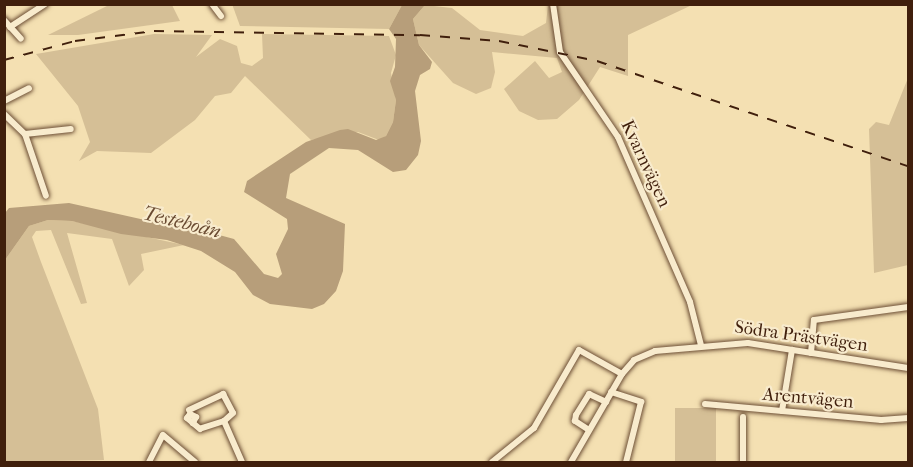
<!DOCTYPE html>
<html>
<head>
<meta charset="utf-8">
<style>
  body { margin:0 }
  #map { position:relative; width:913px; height:467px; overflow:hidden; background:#f4e0b2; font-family:"IM FELL French Canon",serif }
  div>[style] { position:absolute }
  .green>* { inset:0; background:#d5bf96; transform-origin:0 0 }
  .water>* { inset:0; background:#b79e7a }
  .roads { filter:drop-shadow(0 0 2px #6d4f36) drop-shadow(0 0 2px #6d4f36) }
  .minor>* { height:6px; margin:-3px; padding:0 3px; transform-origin:3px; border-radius:3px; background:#f8ebcd }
  .rail>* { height:1.5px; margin-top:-0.75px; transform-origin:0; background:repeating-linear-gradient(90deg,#401f0c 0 10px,transparent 0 20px) }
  span { translate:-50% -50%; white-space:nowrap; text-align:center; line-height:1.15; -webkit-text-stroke:4.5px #f8ebcd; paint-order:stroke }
  .street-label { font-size:18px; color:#401f0c }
  .water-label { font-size:20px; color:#6a4b32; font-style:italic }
  .frame { position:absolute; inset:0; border:6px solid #401f0c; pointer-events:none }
</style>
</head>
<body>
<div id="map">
  <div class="green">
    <i style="clip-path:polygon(232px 4px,402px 5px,389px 29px,240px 26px)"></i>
    <i style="clip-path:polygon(109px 5px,172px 5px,180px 21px,78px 35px,48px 35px)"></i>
    <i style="clip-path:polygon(425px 5px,452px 8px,480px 30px,523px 36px,546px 23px,548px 5px,692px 5px,628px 35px,628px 76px,600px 67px,579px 100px,557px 119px,538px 120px,519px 111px,504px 89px,535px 61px,549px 78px,562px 72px,557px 58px,492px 52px,495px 72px,491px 88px,476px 94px,453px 83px,419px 45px,413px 19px)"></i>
    <i style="clip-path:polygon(154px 34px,212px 35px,196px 57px,220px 39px,237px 46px,241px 63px,252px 66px,263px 58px,262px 34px,389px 36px,396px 55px,391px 73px,396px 100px,393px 122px,386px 136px,379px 140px,358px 132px,311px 140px,245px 76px,231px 93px,215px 96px,195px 120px,151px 153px,97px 151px,79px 161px,90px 142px,78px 106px,36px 54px)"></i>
    <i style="clip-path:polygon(908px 78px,908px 265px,874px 273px,869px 129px,876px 122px,889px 125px)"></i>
    <i style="clip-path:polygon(48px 220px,72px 221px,184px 245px,141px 254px,144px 270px,129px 286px,112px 239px,67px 233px,87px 303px,81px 304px,51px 230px,36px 231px,32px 237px,41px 262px,98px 409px,104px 460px,5px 462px,5px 260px,29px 226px)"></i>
    <i style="left:675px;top:408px;width:41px;height:54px"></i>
  </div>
  <div class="water">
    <i style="clip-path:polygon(402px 5px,425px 5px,413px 19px,419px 45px,432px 62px,430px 69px,420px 75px,415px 91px,421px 141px,418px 155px,406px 170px,393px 172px,358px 150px,329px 148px,290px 174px,286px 198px,345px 224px,343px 271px,336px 291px,324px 304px,312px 309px,270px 304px,253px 295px,235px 272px,201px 251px,167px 240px,121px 234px,72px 221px,48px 220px,29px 226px,5px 260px,5px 213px,9px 208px,69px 203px,145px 220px,171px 222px,234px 239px,264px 274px,278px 278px,282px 274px,276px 254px,288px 229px,287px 219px,244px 192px,247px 181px,306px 142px,340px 130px,348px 129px,376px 140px,386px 136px,393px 122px,396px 100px,390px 81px,395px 67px,396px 39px,389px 29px)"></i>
  </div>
  <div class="roads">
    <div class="minor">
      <i style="left:212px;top:4px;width:15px;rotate:53deg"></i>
      <i style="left:553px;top:4px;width:49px;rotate:81.7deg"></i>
      <i style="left:560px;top:52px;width:103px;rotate:55.7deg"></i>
      <i style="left:618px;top:137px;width:180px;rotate:66.4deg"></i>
      <i style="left:690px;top:302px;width:44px;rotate:75.7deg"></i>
      <i style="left:4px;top:20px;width:25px;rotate:48deg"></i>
      <i style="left:10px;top:27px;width:42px;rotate:-33.3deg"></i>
      <i style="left:4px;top:101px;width:28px;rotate:-27deg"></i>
      <i style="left:4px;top:114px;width:29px;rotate:44deg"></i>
      <i style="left:25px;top:134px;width:65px;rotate:71.3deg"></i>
      <i style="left:25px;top:134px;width:46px;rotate:-6.2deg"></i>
      <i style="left:811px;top:353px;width:33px;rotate:-85deg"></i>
      <i style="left:814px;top:320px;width:95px;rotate:-7.9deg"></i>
      <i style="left:611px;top:392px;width:32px;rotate:18deg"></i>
      <i style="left:641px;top:402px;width:62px;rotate:104deg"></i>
      <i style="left:705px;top:404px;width:177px;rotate:5.2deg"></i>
      <i style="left:881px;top:420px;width:27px;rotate:-4deg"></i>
      <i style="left:189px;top:410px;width:38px;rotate:-25deg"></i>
      <i style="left:223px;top:394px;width:21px;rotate:62deg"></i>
      <i style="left:233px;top:413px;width:12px;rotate:138deg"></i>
      <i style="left:224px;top:421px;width:25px;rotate:162deg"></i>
      <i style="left:200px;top:429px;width:17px;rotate:-140deg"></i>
      <i style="left:187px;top:418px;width:5px;rotate:-53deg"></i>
      <i style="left:190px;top:414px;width:7px;rotate:27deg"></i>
      <i style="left:196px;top:417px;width:7px;rotate:117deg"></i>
      <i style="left:782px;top:411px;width:62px;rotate:-80.7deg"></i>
      <i style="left:224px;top:421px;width:45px;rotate:66.3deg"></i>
      <i style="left:589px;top:430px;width:17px;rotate:-147deg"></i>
      <i style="left:575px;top:421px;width:6px;rotate:-81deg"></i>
      <i style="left:576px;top:415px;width:25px;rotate:-58deg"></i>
      <i style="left:589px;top:394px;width:19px;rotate:25deg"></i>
      <i style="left:149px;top:462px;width:30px;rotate:-63deg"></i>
      <i style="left:163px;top:435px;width:42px;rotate:40.2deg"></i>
      <i style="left:492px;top:462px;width:54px;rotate:-39deg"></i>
      <i style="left:534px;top:428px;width:90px;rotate:-60deg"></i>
      <i style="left:579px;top:350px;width:49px;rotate:29.2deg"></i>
      <i style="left:571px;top:462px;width:102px;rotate:-59.9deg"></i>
      <i style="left:622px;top:374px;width:18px;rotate:-49deg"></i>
      <i style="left:634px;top:360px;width:23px;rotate:-23deg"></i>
      <i style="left:655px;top:351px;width:93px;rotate:-4.9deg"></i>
      <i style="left:748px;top:343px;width:162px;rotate:8.9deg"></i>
      <i style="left:743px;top:462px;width:45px;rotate:-90deg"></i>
    </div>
  </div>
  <div class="rail">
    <i style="left:4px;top:60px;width:73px;rotate:-15deg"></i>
    <i style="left:75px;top:41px;width:80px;rotate:-7.2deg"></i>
    <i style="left:154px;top:31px;width:266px;rotate:0.9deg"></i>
    <i style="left:420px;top:35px;width:79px;rotate:4.3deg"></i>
    <i style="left:499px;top:41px;width:100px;rotate:11.5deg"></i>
    <i style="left:597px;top:61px;width:328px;rotate:18.7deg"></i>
  </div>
  <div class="street-label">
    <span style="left:645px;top:164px;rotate:65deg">Kvarnvägen</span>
    <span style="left:801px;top:337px;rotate:8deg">Södra Prästvägen</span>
    <span style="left:808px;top:399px;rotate:5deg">Arentvägen</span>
  </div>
  <div class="water-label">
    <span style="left:182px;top:222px;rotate:14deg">Testeboån</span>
  </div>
  <div class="frame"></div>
</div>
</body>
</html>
